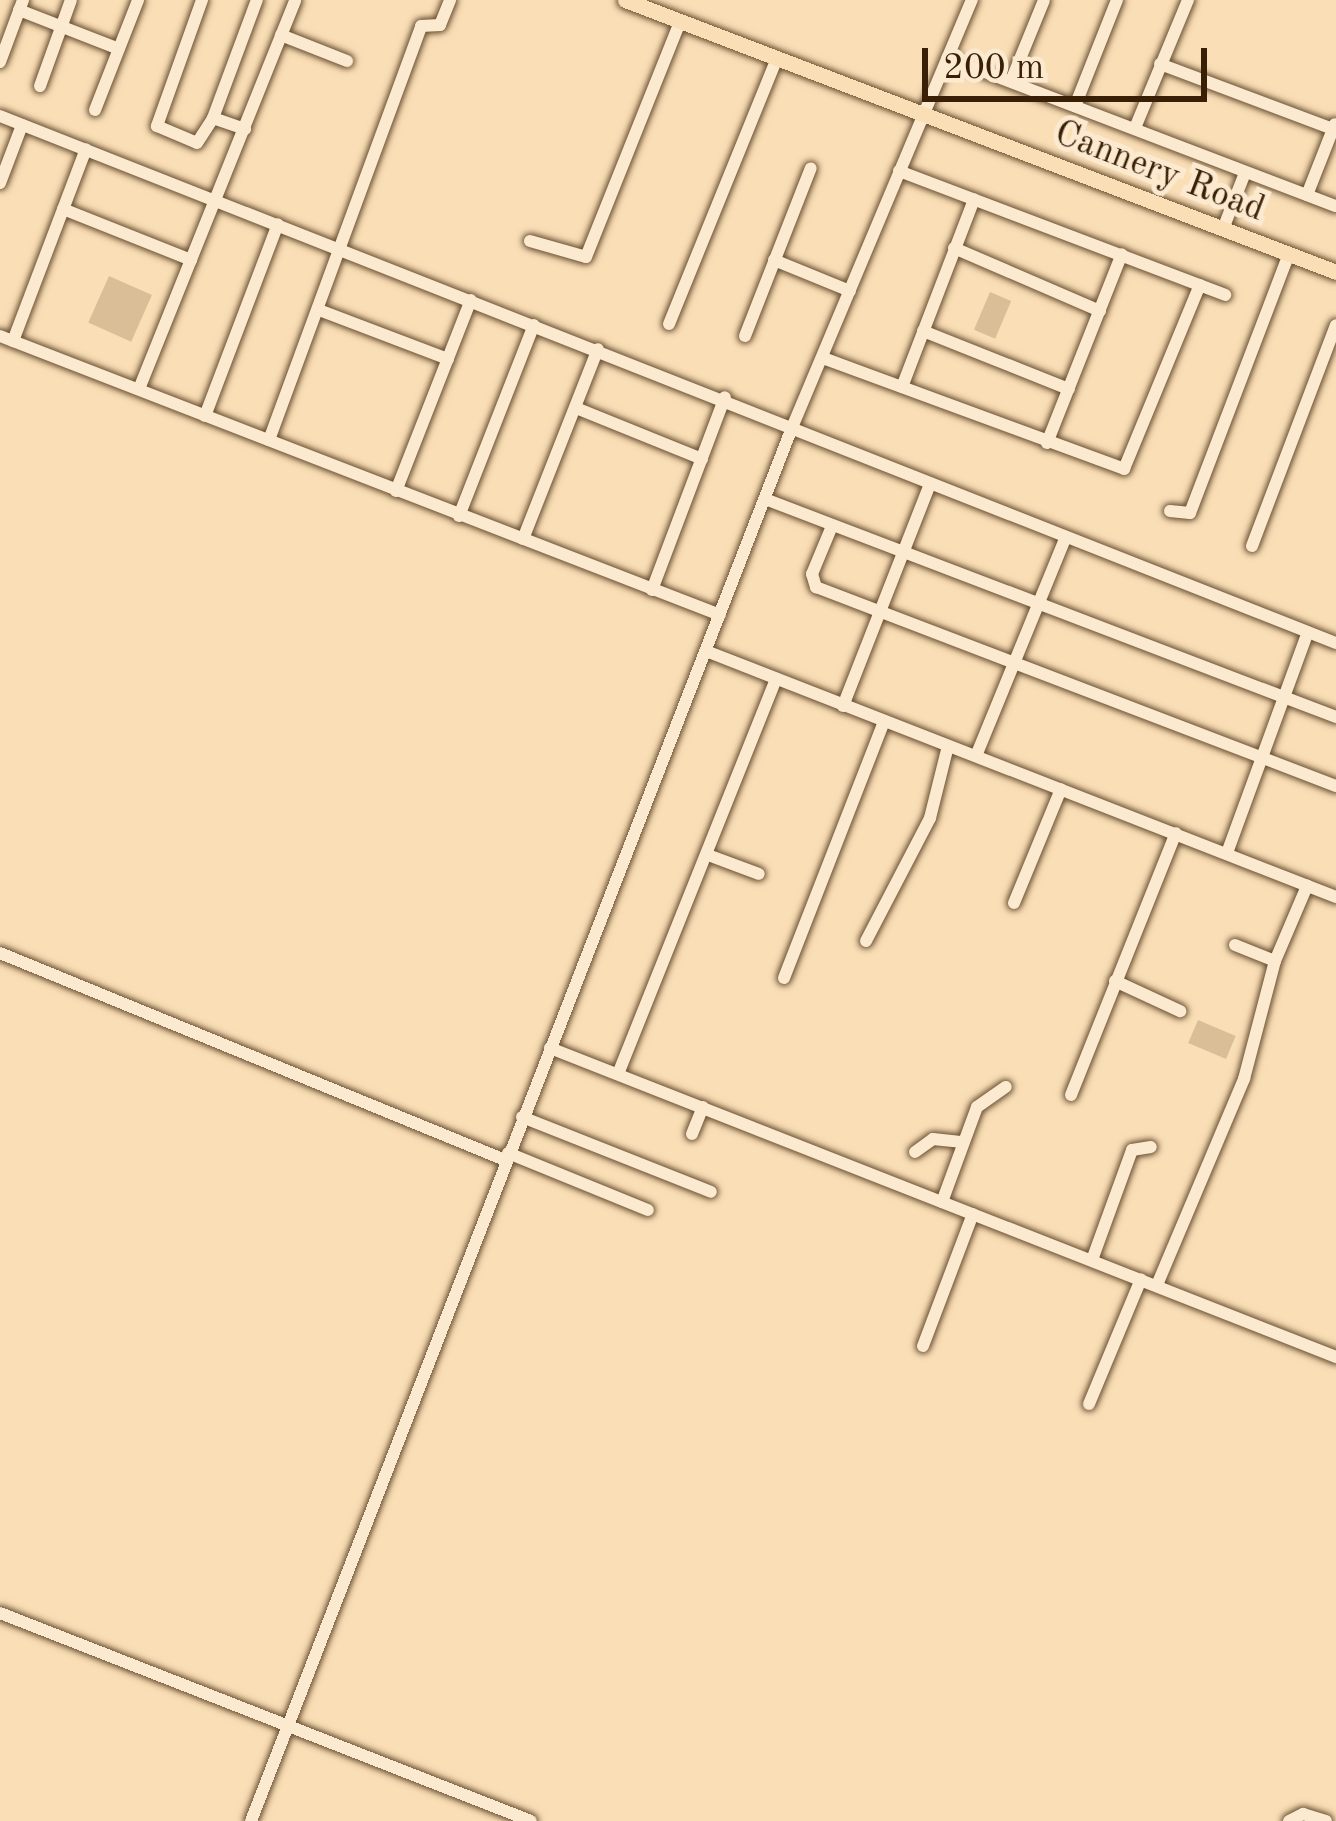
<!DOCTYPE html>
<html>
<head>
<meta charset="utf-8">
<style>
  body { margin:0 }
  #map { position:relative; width:1336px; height:1821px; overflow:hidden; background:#fadeb6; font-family:"Old Standard TT",serif }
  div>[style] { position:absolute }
  .green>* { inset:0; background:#d9be98; transform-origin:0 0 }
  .roads { filter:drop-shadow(0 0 3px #684f31) drop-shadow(0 0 3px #684f31) }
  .minor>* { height:12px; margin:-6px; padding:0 6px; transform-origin:6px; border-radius:6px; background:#fcead0 }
  .major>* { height:15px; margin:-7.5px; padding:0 7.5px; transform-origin:7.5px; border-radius:7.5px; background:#fadeb6 }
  span { translate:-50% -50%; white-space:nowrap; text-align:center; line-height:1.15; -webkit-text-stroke:10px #fcead0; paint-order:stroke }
  .street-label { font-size:36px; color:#381f05 }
  .scale { position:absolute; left:922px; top:48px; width:285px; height:54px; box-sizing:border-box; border:6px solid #381f05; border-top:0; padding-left:15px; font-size:36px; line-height:42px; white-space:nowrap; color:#381f05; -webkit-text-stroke:9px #fcead0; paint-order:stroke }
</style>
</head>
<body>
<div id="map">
  <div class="green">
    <i style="left:109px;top:276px;width:47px;height:51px;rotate:24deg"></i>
    <i style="left:990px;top:292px;width:23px;height:41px;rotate:23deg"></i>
    <i style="left:1198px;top:1020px;width:41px;height:25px;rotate:23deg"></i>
  </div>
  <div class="roads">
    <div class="minor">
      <i style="left:202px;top:0;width:134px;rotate:109.7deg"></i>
      <i style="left:157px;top:126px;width:43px;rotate:23deg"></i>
      <i style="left:197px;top:143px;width:30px;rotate:-57deg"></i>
      <i style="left:213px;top:118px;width:34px;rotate:19deg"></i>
      <i style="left:19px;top:10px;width:107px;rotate:21.3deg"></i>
      <i style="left:281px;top:35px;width:71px;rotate:21.5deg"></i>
      <i style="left:948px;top:58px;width:415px;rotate:20.9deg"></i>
      <i style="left:0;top:62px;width:66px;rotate:-69.6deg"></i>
      <i style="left:1160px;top:64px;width:185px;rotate:20.6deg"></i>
      <i style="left:1011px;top:81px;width:87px;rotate:-67.8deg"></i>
      <i style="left:40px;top:86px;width:91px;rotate:-70.2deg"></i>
      <i style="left:1075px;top:106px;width:114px;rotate:-68.4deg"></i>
      <i style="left:95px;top:110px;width:118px;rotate:-68.6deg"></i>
      <i style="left:0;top:116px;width:1436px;rotate:21.53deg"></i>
      <i style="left:213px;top:118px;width:126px;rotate:-69.6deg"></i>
      <i style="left:1135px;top:128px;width:139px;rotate:-67.5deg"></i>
      <i style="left:899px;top:171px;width:349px;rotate:20.8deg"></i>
      <i style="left:0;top:183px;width:62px;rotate:-69.2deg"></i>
      <i style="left:1307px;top:195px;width:76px;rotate:-68.5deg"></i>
      <i style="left:63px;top:209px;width:138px;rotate:21.7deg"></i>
      <i style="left:1223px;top:229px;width:60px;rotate:-68.6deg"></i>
      <i style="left:530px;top:241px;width:58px;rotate:15.9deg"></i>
      <i style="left:586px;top:257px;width:253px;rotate:-68.2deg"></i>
      <i style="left:954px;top:248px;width:159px;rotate:23.3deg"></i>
      <i style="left:774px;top:260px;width:82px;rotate:22.2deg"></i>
      <i style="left:319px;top:310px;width:138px;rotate:20.8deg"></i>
      <i style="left:669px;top:324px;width:285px;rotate:-67.9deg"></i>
      <i style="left:923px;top:331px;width:157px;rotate:21.7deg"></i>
      <i style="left:0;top:336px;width:772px;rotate:21.18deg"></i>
      <i style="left:745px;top:336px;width:180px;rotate:-68.6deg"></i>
      <i style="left:13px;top:341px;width:205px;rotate:-69.2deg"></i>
      <i style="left:823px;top:358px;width:321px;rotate:20.2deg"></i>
      <i style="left:1124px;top:469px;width:199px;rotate:-67.6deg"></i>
      <i style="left:902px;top:387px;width:201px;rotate:-69deg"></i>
      <i style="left:139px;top:389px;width:419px;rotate:-68.1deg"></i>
      <i style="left:576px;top:408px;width:136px;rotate:22deg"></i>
      <i style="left:205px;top:416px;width:205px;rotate:-69.2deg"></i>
      <i style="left:269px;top:440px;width:441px;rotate:-69.8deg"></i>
      <i style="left:421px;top:26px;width:19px;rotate:-3deg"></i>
      <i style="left:440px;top:25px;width:27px;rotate:-68deg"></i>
      <i style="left:1047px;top:443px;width:203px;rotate:-68.4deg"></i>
      <i style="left:396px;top:491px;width:205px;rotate:-68.6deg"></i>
      <i style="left:765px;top:499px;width:611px;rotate:20.9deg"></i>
      <i style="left:1170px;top:511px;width:20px;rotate:6deg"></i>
      <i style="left:1190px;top:513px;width:277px;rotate:-69.1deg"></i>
      <i style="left:459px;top:516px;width:205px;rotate:-68.6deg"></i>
      <i style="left:832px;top:526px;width:52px;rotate:112.6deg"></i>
      <i style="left:812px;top:574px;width:14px;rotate:73deg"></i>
      <i style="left:816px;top:587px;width:557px;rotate:20.94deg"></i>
      <i style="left:523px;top:539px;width:204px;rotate:-68.5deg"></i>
      <i style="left:1252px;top:546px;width:236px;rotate:-69.2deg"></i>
      <i style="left:652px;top:590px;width:206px;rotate:-69.3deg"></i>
      <i style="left:706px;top:651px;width:676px;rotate:21.33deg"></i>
      <i style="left:843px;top:706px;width:235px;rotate:-68.6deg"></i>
      <i style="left:976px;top:756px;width:235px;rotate:-67.7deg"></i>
      <i style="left:1227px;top:853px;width:235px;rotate:-69.9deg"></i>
      <i style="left:708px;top:855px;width:54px;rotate:20.4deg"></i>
      <i style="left:1014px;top:903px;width:123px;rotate:-67.6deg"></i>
      <i style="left:866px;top:941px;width:139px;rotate:-62.5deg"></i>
      <i style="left:930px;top:818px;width:74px;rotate:-76deg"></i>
      <i style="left:1235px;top:945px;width:43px;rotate:21.8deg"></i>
      <i style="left:0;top:953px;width:546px;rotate:22.29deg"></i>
      <i style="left:784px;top:978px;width:276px;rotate:-68.7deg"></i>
      <i style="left:1115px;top:981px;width:72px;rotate:24.8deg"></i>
      <i style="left:550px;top:1048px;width:845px;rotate:21.46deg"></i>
      <i style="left:618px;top:1074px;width:426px;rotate:-68.2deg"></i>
      <i style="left:1071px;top:1095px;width:282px;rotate:-68.2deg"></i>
      <i style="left:522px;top:1117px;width:203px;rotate:21.6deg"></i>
      <i style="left:692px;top:1134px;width:29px;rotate:-68deg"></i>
      <i style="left:915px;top:1152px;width:22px;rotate:-36deg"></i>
      <i style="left:933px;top:1139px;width:30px;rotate:6deg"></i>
      <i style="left:508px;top:1153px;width:151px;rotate:22.2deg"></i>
      <i style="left:942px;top:1202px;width:101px;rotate:-69.8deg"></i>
      <i style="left:977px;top:1107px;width:35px;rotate:-35deg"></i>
      <i style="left:1092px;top:1260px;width:117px;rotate:-70deg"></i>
      <i style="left:1132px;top:1150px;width:19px;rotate:-9deg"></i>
      <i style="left:1157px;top:1285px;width:224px;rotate:-67.1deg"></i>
      <i style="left:1244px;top:1079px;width:122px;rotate:-75.3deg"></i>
      <i style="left:1275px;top:961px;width:82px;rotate:-66.9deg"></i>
      <i style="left:923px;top:1346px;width:141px;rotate:-69.3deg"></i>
      <i style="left:1089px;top:1404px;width:135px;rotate:-67.4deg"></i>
      <i style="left:0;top:1613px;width:570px;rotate:21.39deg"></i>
      <i style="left:251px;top:1821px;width:1492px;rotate:-68.78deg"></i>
      <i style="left:791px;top:430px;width:467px;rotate:-67.2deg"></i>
      <i style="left:1289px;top:1821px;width:16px;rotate:-27deg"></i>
      <i style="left:1303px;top:1814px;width:24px;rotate:17deg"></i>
    </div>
    <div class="major">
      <i style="left:625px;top:0;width:761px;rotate:20.93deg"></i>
    </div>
  </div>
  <div class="street-label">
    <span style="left:1159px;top:173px;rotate:21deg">Cannery Road</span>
  </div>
  <div class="scale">200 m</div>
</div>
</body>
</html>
